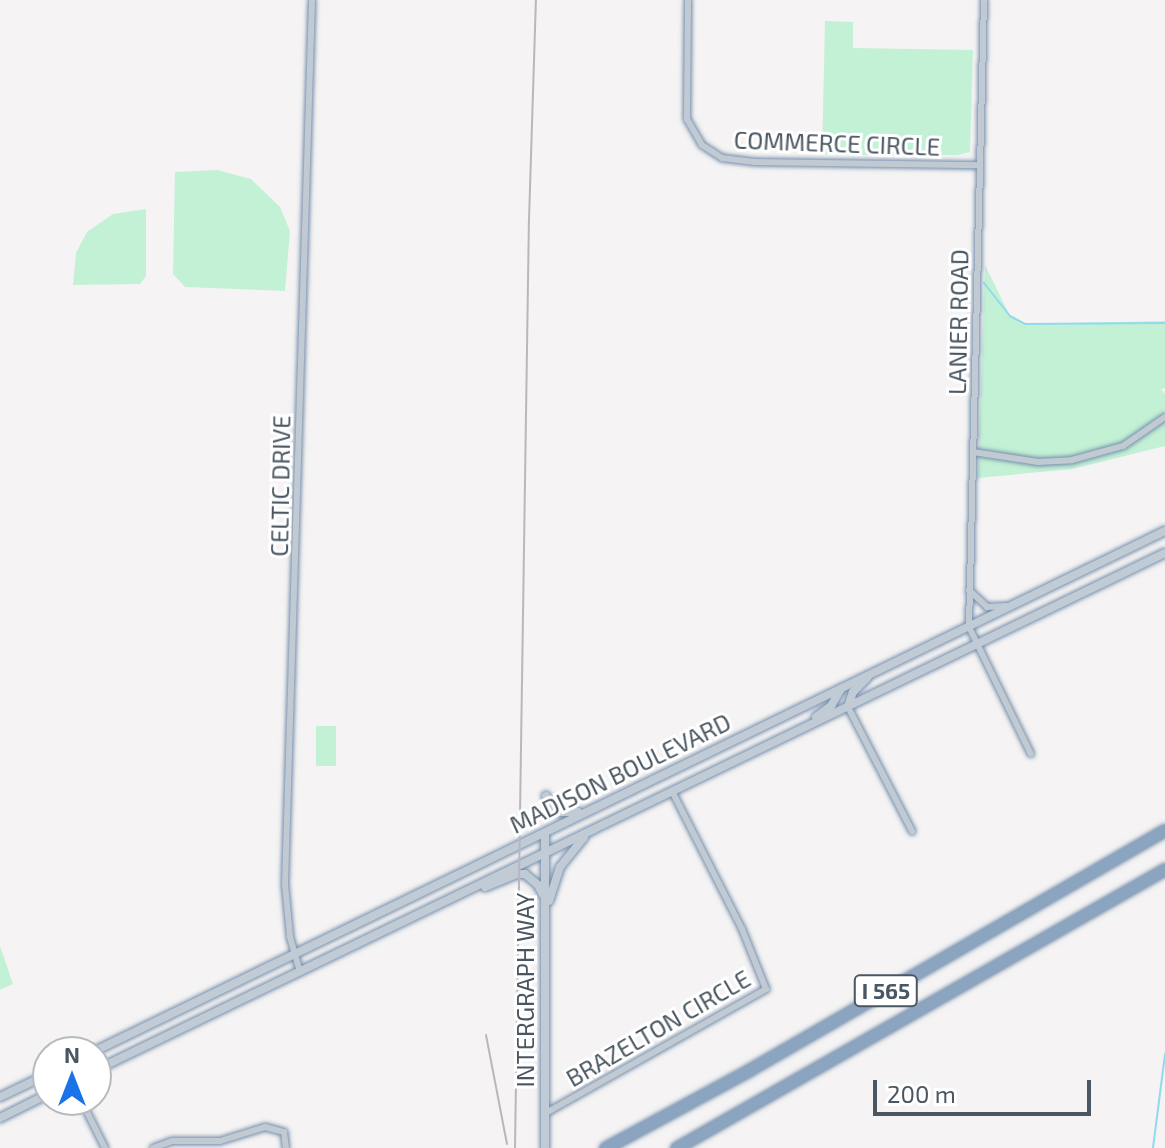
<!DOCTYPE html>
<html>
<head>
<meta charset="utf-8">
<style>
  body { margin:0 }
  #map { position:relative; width:1165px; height:1148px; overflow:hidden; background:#f5f3f3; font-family:"Exo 2",sans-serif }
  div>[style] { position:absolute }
  .green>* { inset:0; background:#c3f1d5; transform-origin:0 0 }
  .stream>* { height:2px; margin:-1px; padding:0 1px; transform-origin:1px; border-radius:1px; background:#90daee }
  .roads { filter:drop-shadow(0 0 2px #7690ad) drop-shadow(0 0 2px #7690ad) }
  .street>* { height:6px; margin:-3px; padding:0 3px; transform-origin:3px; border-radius:3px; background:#c1cad2 }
  .secondary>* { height:8px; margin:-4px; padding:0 4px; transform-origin:4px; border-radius:4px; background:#c1cbd6 }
  .highway>* { height:11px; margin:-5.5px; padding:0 5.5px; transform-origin:5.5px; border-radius:5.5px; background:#8ba5c1 }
  .rail>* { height:2px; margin:-1px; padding:0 1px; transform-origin:1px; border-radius:1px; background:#b5b8bd }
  span { translate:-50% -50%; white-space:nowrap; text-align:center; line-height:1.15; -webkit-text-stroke:6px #fff; paint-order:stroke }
  .shield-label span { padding:2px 6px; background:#fff; border:2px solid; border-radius:6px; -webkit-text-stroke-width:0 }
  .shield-label { font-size:22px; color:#4a5661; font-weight:700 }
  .street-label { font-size:24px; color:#4a5661 }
  .north { position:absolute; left:32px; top:1036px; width:80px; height:80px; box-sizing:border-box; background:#fff; border:2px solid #b7bbc0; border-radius:50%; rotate:0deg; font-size:22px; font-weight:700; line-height:32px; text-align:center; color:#4a5661 }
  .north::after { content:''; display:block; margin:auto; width:28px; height:36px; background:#1a73e8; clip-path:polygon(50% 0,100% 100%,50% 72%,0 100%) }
  .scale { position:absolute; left:873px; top:1080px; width:218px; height:36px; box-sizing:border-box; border:4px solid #4a5661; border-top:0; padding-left:10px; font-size:24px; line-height:28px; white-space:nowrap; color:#4a5661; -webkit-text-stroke:6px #fff; paint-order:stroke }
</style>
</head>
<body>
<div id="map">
  <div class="green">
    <i style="clip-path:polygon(825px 21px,853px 22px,853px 48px,973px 50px,970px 152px,958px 155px,822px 155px)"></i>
    <i style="clip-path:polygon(217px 170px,251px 179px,280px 207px,290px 231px,285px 291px,185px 287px,173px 274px,175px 172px)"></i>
    <i style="clip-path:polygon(146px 209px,146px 276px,140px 284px,73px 285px,76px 253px,87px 232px,113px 214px)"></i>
    <i style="clip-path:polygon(985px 265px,1010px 316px,1025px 324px,1165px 321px,1165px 388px,1161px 389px,1165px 394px,1165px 446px,1072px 469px,978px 478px)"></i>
    <i style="left:316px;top:726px;width:20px;height:40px"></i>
    <i style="clip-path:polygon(0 946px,13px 984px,0 990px)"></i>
  </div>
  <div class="stream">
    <i style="left:984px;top:283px;width:42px;rotate:51.8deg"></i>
    <i style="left:1010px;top:316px;width:17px;rotate:28deg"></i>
    <i style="left:1025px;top:324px;width:140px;rotate:-0.4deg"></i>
    <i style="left:1153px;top:1148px;width:95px;rotate:-82.7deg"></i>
  </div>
  <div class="roads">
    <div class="street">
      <i style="left:688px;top:0;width:119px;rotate:90.5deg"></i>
      <i style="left:687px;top:119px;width:30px;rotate:60deg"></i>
      <i style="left:702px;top:145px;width:24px;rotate:33deg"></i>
      <i style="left:722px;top:158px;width:33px;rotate:7deg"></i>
      <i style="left:755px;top:162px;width:224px;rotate:0.8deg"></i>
      <i style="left:984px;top:0;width:627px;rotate:91.37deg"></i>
      <i style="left:969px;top:627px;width:141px;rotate:64deg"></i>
      <i style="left:973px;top:452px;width:66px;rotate:8.7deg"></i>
      <i style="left:1038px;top:462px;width:34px;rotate:-3deg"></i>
      <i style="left:1072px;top:460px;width:53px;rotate:-15.4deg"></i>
      <i style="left:1123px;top:446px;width:51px;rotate:-34.6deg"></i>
      <i style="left:969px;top:590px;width:25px;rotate:43deg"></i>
      <i style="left:987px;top:607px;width:19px;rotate:-3deg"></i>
      <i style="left:848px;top:707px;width:140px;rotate:62.7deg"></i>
      <i style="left:300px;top:972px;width:37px;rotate:-106deg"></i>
      <i style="left:290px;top:936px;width:52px;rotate:-95.5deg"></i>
      <i style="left:285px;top:884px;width:884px;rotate:-88.25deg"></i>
      <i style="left:81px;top:1100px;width:54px;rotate:63.4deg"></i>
      <i style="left:546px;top:1113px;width:253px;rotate:-29.4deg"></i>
      <i style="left:766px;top:989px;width:65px;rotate:-111.8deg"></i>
      <i style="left:742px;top:929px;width:155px;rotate:-116.9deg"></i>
      <i style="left:153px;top:1148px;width:20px;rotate:-20deg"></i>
      <i style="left:172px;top:1141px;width:48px"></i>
      <i style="left:220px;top:1141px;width:47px;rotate:-17.3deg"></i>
      <i style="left:265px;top:1127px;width:20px;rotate:15deg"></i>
      <i style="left:284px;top:1132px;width:16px;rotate:83deg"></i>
    </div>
    <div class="secondary">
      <i style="left:848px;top:707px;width:16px;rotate:-72deg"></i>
      <i style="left:853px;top:692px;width:20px;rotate:-45deg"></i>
      <i style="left:816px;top:717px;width:19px;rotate:-36deg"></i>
      <i style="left:831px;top:706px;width:20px;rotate:-60deg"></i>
      <i style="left:546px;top:796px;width:13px;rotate:63deg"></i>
      <i style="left:552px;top:808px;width:8px;rotate:30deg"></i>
      <i style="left:559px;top:812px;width:19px"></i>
      <i style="left:545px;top:833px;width:315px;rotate:90deg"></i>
      <i style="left:485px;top:887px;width:35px;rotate:-22deg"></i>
      <i style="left:518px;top:874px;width:7px"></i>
      <i style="left:525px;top:874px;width:17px;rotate:40deg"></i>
      <i style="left:538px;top:885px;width:11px;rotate:63deg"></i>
      <i style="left:549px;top:901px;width:36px;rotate:-72deg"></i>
      <i style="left:560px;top:867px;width:38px;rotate:-51deg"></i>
      <i style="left:93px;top:1052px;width:1192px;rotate:-25.92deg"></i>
      <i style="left:96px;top:1070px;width:1187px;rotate:-25.81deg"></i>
      <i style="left:0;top:1097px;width:53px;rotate:-25.6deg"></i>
      <i style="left:0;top:1118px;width:54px;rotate:-26.6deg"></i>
    </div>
    <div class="highway">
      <i style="left:605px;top:1148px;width:164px;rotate:-28.4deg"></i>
      <i style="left:749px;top:1070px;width:480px;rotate:-30deg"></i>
      <i style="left:676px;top:1148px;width:563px;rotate:-29.71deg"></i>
    </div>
  </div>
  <div class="rail">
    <i style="left:486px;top:1035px;width:111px;rotate:79.1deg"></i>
    <i style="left:515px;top:1148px;width:928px;rotate:-89.14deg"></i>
    <i style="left:529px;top:220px;width:220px;rotate:-88.2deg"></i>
  </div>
  <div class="shield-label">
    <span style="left:886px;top:991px">I 565</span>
  </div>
  <div class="street-label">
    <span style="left:837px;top:143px;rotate:2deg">COMMERCE CIRCLE</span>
    <span style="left:958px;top:322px;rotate:-89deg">LANIER ROAD</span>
    <span style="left:280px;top:486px;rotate:-89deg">CELTIC DRIVE</span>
    <span style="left:620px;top:773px;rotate:-26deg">MADISON BOULEVARD</span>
    <span style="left:525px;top:990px;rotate:-90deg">INTERGRAPH WAY</span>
    <span style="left:658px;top:1028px;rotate:-30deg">BRAZELTON CIRCLE</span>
  </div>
  <div class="north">N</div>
  <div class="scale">200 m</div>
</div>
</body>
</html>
